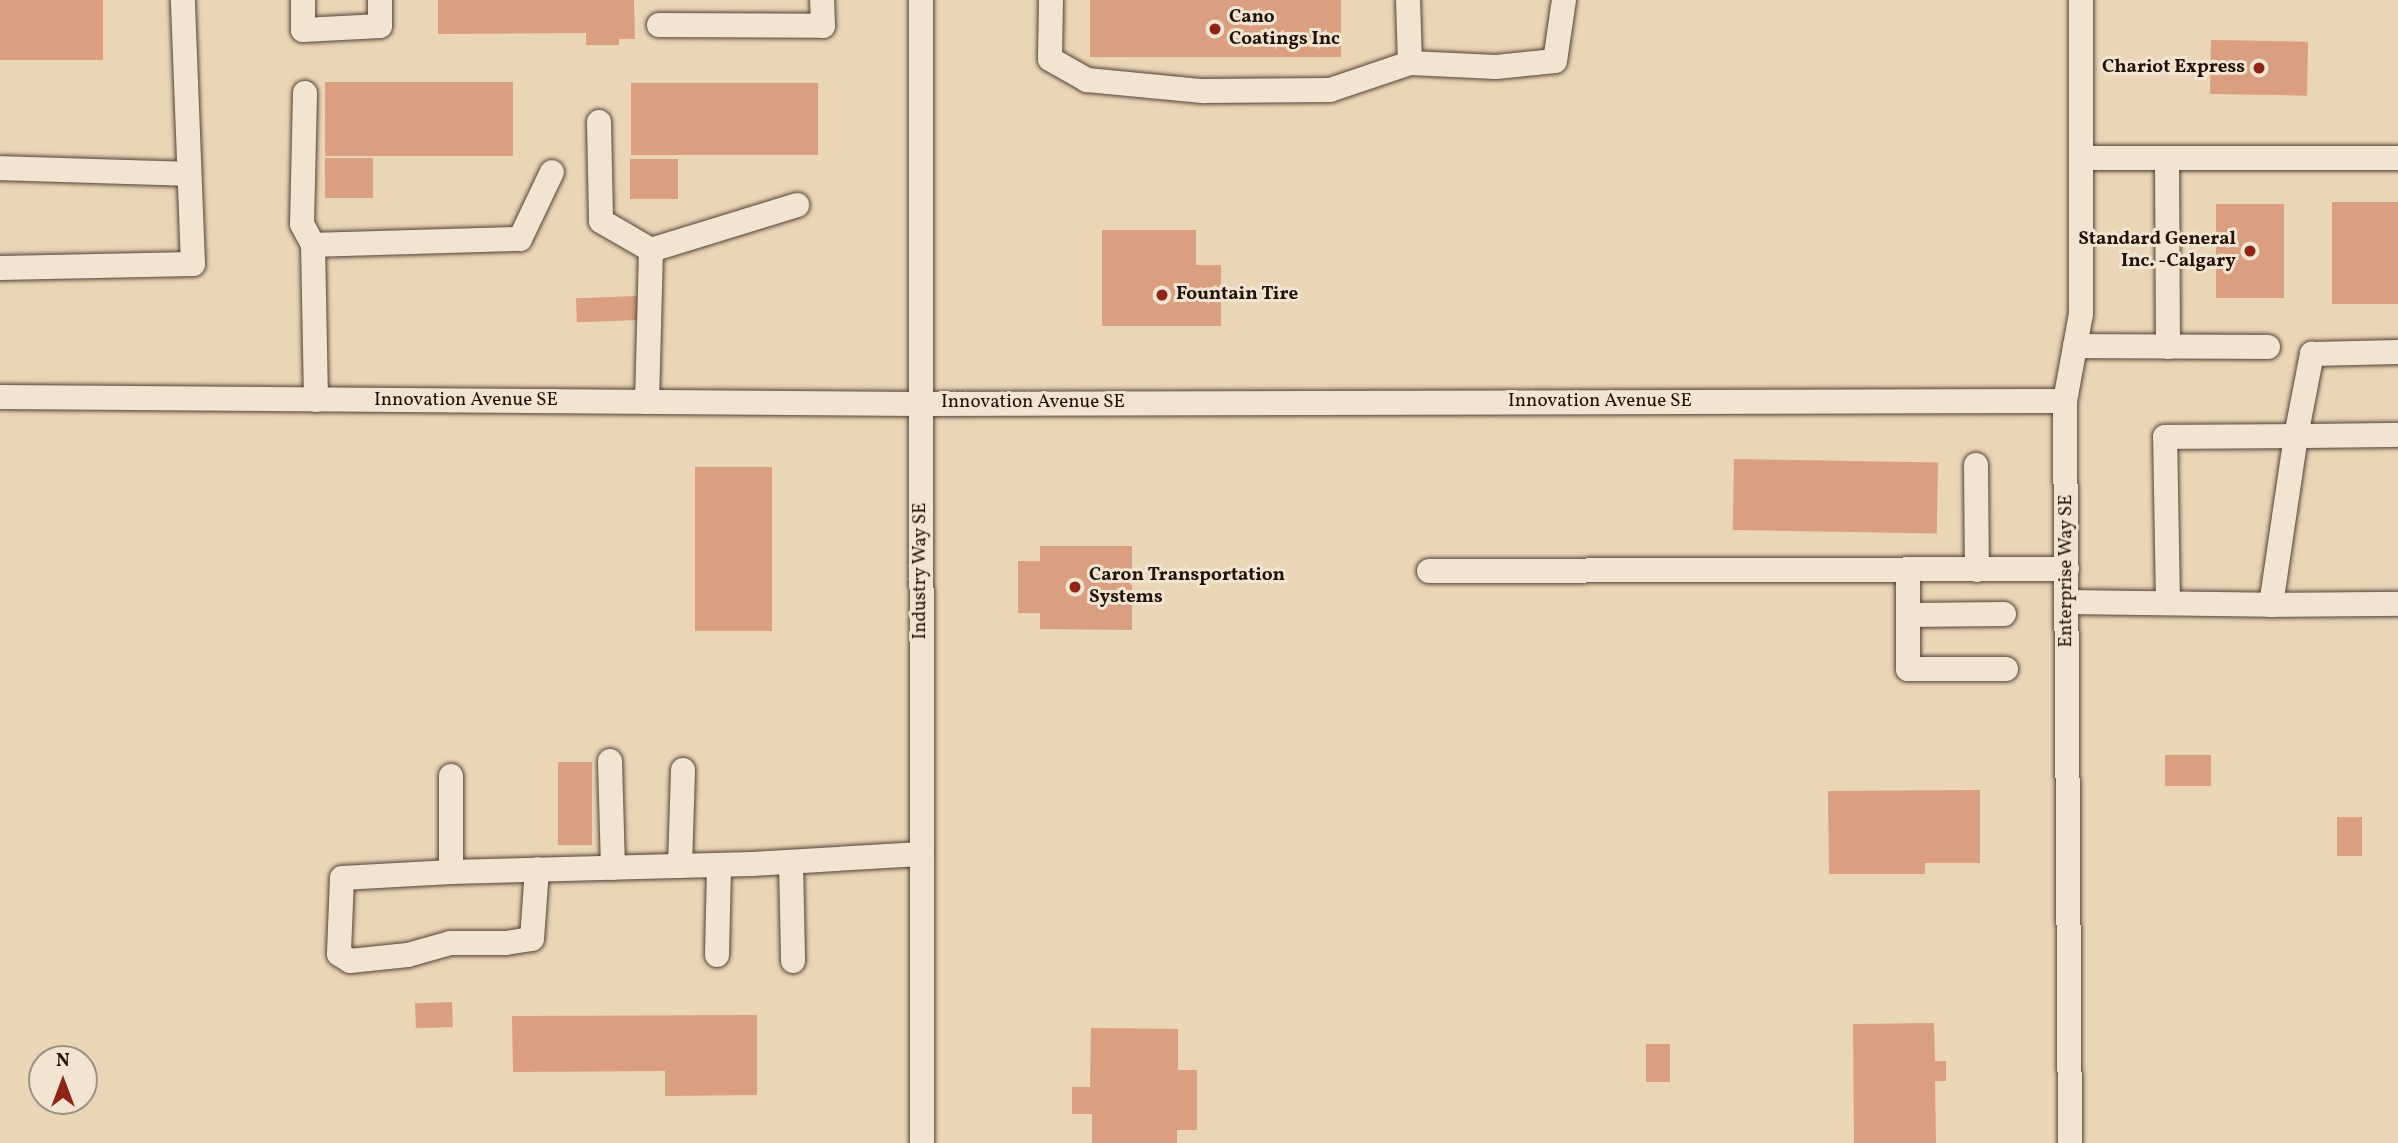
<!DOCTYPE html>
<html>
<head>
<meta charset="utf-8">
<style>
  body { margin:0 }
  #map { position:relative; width:2398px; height:1143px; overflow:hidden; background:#ead5b7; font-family:Vollkorn,serif }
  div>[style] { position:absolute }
  .building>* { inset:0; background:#d99f80; transform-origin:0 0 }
  .roads { filter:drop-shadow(0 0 2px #534334) drop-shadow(0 0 2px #534334) }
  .minor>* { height:24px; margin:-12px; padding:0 12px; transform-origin:12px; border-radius:12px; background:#f1e4d0 }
  .dots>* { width:19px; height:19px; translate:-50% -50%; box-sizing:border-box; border:4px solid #f1e4d0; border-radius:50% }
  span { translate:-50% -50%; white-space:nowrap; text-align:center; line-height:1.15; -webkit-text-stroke:6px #f1e4d0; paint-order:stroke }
  .poi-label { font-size:19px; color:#211209; font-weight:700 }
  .left { translate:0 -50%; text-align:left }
  .right { translate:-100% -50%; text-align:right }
  .street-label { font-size:19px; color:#211209 }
  .north { position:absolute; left:28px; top:1045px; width:70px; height:70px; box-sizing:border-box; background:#f1e4d0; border:2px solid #9e9080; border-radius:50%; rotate:0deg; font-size:19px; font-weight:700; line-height:28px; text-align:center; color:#211209 }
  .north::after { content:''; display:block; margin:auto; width:24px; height:32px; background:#8f2418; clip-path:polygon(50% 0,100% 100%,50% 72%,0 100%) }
</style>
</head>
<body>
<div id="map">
  <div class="building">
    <i style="left:0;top:0;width:103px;height:60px"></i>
    <i style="clip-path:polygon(438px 0,634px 0,635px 39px,619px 39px,619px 45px,586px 45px,586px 33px,438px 34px)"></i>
    <i style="left:1090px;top:0;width:251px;height:57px"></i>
    <i style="left:2211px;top:40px;width:97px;height:54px;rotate:1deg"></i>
    <i style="left:325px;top:82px;width:188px;height:74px"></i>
    <i style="left:631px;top:83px;width:187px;height:72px"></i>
    <i style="left:373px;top:158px;width:40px;height:48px;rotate:90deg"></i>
    <i style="left:630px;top:159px;width:48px;height:40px"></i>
    <i style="left:2332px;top:202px;width:66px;height:102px"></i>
    <i style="left:2216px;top:204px;width:68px;height:94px"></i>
    <i style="clip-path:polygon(1102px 230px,1196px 230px,1196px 265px,1221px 265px,1221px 326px,1102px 326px)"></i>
    <i style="left:638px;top:296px;width:24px;height:62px;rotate:88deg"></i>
    <i style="left:1734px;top:459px;width:204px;height:71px;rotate:1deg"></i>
    <i style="left:695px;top:467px;width:77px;height:164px"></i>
    <i style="clip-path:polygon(1040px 546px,1132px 546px,1132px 630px,1040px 629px,1040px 613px,1018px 613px,1018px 561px,1040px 561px)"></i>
    <i style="left:2165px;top:755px;width:46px;height:31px"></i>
    <i style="left:558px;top:762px;width:34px;height:83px"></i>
    <i style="clip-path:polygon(1980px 790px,1980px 863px,1925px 863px,1925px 874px,1829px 874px,1828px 791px)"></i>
    <i style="left:2337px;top:817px;width:25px;height:39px"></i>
    <i style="left:452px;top:1002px;width:25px;height:37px;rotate:88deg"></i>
    <i style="clip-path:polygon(757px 1015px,757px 1095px,665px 1096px,665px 1071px,513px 1072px,512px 1016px)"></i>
    <i style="clip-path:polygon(1934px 1023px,1935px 1061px,1946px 1061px,1946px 1081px,1935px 1081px,1936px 1143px,1854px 1143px,1853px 1024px)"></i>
    <i style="clip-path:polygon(1091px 1028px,1178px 1029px,1178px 1070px,1197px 1070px,1197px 1130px,1177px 1130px,1177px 1143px,1092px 1143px,1092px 1114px,1072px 1114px,1072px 1087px,1090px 1087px)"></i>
    <i style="left:1646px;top:1044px;width:24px;height:38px"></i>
  </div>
  <div class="roads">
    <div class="minor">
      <i style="left:303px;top:0;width:30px;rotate:90deg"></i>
      <i style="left:303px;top:30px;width:77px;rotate:-3deg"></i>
      <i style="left:380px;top:26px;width:26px;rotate:-90deg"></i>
      <i style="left:921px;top:0;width:1143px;rotate:89.95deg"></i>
      <i style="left:1051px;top:0;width:59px;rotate:91deg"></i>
      <i style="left:1050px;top:59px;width:43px;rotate:29.6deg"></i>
      <i style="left:1087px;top:80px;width:116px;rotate:5.5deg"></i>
      <i style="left:1202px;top:91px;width:128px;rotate:-0.4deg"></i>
      <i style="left:1330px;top:90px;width:84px;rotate:-18.6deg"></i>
      <i style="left:1410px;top:63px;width:86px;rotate:2.7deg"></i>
      <i style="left:1496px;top:67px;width:59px;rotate:-5.8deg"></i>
      <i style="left:1555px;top:61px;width:62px;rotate:-81.6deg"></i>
      <i style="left:1408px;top:0;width:63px;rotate:88.2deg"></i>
      <i style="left:659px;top:25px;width:164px;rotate:0.3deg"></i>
      <i style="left:823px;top:26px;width:26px;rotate:-92deg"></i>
      <i style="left:305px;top:93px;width:131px;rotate:91.3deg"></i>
      <i style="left:302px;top:224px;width:24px;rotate:62deg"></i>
      <i style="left:599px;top:122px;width:99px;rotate:88.8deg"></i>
      <i style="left:601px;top:221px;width:58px;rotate:30.1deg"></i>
      <i style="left:651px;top:250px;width:152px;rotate:91.5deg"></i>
      <i style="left:2081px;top:158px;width:86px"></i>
      <i style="left:0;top:168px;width:189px;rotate:1.8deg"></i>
      <i style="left:651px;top:250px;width:153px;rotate:-17.1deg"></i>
      <i style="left:0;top:268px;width:193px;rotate:-1.2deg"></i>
      <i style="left:193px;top:264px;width:264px;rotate:-92.2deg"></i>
      <i style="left:2075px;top:346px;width:193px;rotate:0.3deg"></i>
      <i style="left:2168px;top:347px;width:189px;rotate:-90.3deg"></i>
      <i style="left:2167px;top:158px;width:231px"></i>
      <i style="left:0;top:397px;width:921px;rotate:0.44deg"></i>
      <i style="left:921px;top:404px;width:1144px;rotate:-0.15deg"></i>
      <i style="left:316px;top:400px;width:155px;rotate:-91.1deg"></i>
      <i style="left:313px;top:245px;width:207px;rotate:-1.7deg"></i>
      <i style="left:520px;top:239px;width:74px;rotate:-64.5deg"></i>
      <i style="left:1976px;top:465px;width:105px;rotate:89.5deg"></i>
      <i style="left:1429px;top:571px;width:638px;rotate:-0.18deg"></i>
      <i style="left:1908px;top:571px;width:98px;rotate:90deg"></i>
      <i style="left:1908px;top:669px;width:98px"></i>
      <i style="left:2067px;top:602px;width:204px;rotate:0.8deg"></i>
      <i style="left:2271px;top:605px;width:171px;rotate:-81.6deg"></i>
      <i style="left:2296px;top:436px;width:102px;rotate:-0.6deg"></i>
      <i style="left:2168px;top:603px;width:166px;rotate:-91deg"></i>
      <i style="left:2165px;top:437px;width:131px;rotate:-0.4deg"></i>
      <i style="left:2296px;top:436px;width:84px;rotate:-79deg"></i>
      <i style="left:2312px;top:354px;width:86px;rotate:-1.3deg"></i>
      <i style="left:2271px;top:605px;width:127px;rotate:-0.5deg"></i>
      <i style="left:1908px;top:615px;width:96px;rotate:-0.6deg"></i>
      <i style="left:610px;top:761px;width:107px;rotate:88.4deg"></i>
      <i style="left:451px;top:776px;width:96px;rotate:90deg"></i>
      <i style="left:451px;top:872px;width:301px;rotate:-1.5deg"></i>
      <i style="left:752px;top:864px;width:169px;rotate:-3.4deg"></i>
      <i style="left:791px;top:862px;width:99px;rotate:88.8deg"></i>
      <i style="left:680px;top:866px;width:96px;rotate:-88.2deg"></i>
      <i style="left:451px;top:872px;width:109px;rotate:176.8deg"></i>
      <i style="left:342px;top:878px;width:76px;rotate:92.3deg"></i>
      <i style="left:339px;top:954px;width:13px;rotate:32deg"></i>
      <i style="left:350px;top:961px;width:58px;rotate:-5.9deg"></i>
      <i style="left:408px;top:955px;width:44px;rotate:-15.9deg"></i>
      <i style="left:450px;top:943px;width:56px"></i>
      <i style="left:506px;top:943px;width:26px;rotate:-9deg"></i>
      <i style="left:532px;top:939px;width:70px;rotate:-85.9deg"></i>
      <i style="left:717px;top:955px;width:90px;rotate:-88.7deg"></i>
      <i style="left:2070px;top:1143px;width:742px;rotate:-90.39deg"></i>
      <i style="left:2065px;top:401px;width:88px;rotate:-79.6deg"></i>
      <i style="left:2081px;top:314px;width:314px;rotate:-90deg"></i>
    </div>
  </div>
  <div class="dots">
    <i style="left:1215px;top:29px;background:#8f2418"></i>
    <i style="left:2259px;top:68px;background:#8f2418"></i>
    <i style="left:2250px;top:251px;background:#8f2418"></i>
    <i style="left:1162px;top:295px;background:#8f2418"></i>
    <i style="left:1075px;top:587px;background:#8f2418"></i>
  </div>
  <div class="poi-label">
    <span class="left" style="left:1229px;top:29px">Cano<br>Coatings Inc</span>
    <span class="right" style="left:2245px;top:68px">Chariot Express</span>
    <span class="right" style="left:2236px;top:251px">Standard General<br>Inc. -Calgary</span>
    <span class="left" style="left:1176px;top:295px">Fountain Tire</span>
    <span class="left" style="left:1089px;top:587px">Caron Transportation<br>Systems</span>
  </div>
  <div class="street-label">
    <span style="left:466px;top:401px">Innovation Avenue SE</span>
    <span style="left:1600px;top:402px">Innovation Avenue SE</span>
    <span style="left:1033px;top:403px">Innovation Avenue SE</span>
    <span style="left:921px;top:571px;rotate:-90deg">Industry Way SE</span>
    <span style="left:2067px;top:571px;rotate:-90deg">Enterprise Way SE</span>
  </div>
  <div class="north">N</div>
</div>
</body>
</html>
